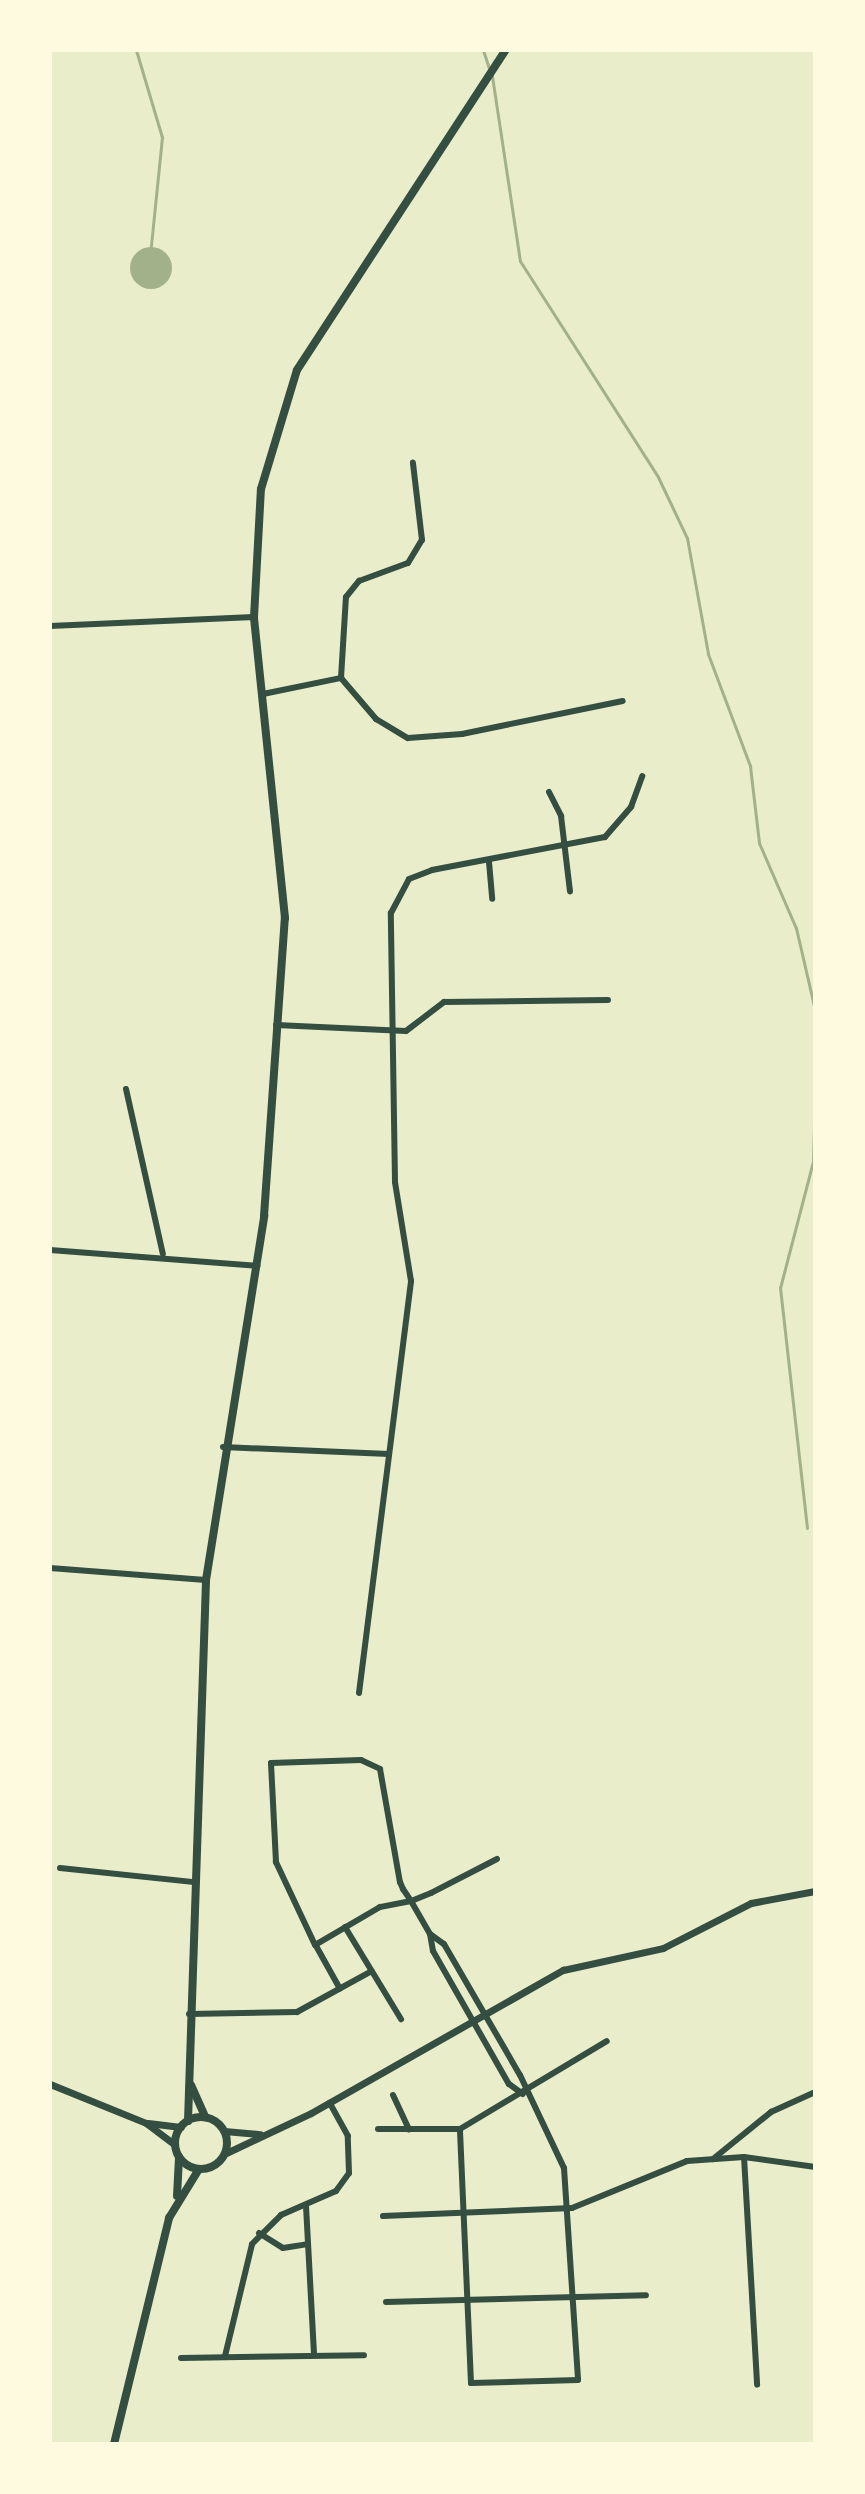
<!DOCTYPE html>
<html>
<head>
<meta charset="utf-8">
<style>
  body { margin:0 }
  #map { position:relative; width:865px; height:2494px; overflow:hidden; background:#e9edc9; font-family:Karla,sans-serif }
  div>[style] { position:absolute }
  .water>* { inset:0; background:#a3b18a }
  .round { border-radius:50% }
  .stream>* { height:3px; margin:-1.5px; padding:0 1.5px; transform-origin:1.5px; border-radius:1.5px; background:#a3b18a }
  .minor>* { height:6px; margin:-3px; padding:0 3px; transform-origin:3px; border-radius:3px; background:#344e41 }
  .tertiary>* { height:7px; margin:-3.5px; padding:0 3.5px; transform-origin:3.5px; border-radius:3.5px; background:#344e41 }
  .secondary>* { height:8px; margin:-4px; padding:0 4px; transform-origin:4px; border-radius:4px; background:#344e41 }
  .secondary>.ring { margin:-4px; padding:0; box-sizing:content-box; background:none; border:8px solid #344e41; border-radius:50% }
  span { translate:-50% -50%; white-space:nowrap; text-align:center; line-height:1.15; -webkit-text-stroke:7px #fefae0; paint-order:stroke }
  .frame { position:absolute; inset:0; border:52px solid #fefae0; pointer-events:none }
</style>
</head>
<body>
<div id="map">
  <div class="water">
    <i class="round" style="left:130px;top:247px;width:42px;height:42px"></i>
  </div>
  <div class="stream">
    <i style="left:136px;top:50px;width:91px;rotate:73.4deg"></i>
    <i style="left:162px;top:137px;width:110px;rotate:95.8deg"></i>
    <i style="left:483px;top:50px;width:20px;rotate:72deg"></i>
    <i style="left:492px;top:76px;width:187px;rotate:81.4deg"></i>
    <i style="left:520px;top:261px;width:256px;rotate:57.4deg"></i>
    <i style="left:658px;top:477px;width:68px;rotate:64.6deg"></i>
    <i style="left:687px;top:538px;width:118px;rotate:79.7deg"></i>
    <i style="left:708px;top:654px;width:120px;rotate:69.4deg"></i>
    <i style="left:750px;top:766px;width:78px;rotate:83.3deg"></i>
    <i style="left:759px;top:843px;width:93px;rotate:66.5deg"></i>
    <i style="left:796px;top:928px;width:84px;rotate:77deg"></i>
    <i style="left:807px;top:1528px;width:242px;rotate:-96.4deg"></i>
    <i style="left:780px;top:1288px;width:131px;rotate:-75.4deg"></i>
    <i style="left:813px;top:1161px;width:73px;rotate:-88.4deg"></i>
  </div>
  <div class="minor">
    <i style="left:50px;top:626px;width:204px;rotate:-2.5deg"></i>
    <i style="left:341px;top:678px;width:81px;rotate:-86.5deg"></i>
    <i style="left:346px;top:597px;width:21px;rotate:-51deg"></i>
    <i style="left:359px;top:581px;width:52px;rotate:-20.2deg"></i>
    <i style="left:408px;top:563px;width:27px;rotate:-59deg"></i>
    <i style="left:422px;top:540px;width:78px;rotate:-96.7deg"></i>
    <i style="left:263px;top:694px;width:80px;rotate:-11.6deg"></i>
    <i style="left:341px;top:678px;width:54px;rotate:49.5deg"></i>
    <i style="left:376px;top:719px;width:37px;rotate:31deg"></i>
    <i style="left:408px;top:738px;width:54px;rotate:-4.2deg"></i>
    <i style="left:462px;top:734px;width:164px;rotate:-11.6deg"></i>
    <i style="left:549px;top:792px;width:27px;rotate:63deg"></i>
    <i style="left:561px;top:816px;width:76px;rotate:83.2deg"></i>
    <i style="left:489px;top:862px;width:37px;rotate:85deg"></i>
    <i style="left:276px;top:1025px;width:130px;rotate:2.6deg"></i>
    <i style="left:406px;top:1031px;width:48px;rotate:-37.3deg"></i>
    <i style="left:444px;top:1002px;width:164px;rotate:-0.7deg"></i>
    <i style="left:126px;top:1089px;width:169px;rotate:77.4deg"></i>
    <i style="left:50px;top:1250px;width:208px;rotate:4.4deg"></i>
    <i style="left:223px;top:1447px;width:166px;rotate:2.4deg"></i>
    <i style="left:50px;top:1568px;width:156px;rotate:4.4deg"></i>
    <i style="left:359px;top:1693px;width:415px;rotate:-82.8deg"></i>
    <i style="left:411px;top:1281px;width:100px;rotate:-99.2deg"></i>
    <i style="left:395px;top:1182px;width:269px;rotate:-90.9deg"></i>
    <i style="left:391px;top:913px;width:38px;rotate:-62deg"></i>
    <i style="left:409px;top:879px;width:25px;rotate:-21deg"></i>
    <i style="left:432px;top:870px;width:176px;rotate:-10.8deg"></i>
    <i style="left:605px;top:837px;width:40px;rotate:-49deg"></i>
    <i style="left:631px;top:807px;width:33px;rotate:-70deg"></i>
    <i style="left:497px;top:1859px;width:74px;rotate:152.7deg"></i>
    <i style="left:431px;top:1893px;width:22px;rotate:158deg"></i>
    <i style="left:411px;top:1901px;width:32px;rotate:169deg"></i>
    <i style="left:380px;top:1907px;width:75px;rotate:149.7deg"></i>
    <i style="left:315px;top:1945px;width:92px;rotate:-115.2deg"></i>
    <i style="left:276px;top:1862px;width:99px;rotate:-92.9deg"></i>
    <i style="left:271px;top:1763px;width:90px;rotate:-1.9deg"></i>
    <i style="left:361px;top:1760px;width:21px;rotate:25deg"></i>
    <i style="left:380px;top:1769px;width:115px;rotate:80deg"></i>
    <i style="left:400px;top:1882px;width:8px;rotate:67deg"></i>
    <i style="left:403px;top:1889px;width:14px;rotate:56deg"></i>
    <i style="left:411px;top:1901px;width:38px;rotate:60deg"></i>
    <i style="left:430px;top:1934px;width:17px;rotate:80deg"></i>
    <i style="left:433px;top:1951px;width:153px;rotate:60.3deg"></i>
    <i style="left:509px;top:2084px;width:17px;rotate:36deg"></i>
    <i style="left:60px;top:1868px;width:135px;rotate:6deg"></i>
    <i style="left:345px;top:1927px;width:108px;rotate:58.7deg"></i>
    <i style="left:430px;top:1934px;width:17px;rotate:36deg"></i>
    <i style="left:444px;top:1944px;width:151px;rotate:59.9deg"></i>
    <i style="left:520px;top:2075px;width:103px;rotate:64.7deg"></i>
    <i style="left:564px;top:2168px;width:212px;rotate:86.2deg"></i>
    <i style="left:578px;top:2380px;width:107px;rotate:178.4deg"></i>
    <i style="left:471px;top:2383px;width:254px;rotate:-92.5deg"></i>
    <i style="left:315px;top:1944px;width:51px;rotate:60.9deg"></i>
    <i style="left:189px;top:2014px;width:108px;rotate:-1.1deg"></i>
    <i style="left:297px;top:2012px;width:85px;rotate:-28.7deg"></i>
    <i style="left:393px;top:2095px;width:38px;rotate:65deg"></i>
    <i style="left:378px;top:2129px;width:82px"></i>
    <i style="left:460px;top:2129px;width:171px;rotate:-30.9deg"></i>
    <i style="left:744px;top:2157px;width:228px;rotate:86.7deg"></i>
    <i style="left:713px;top:2159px;width:75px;rotate:-39deg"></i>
    <i style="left:771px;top:2112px;width:48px;rotate:-24.4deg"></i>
    <i style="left:306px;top:2206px;width:149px;rotate:86.9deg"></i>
    <i style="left:383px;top:2216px;width:189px;rotate:-2.4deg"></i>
    <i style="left:572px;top:2208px;width:124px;rotate:-22.2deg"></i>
    <i style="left:687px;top:2161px;width:57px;rotate:-4deg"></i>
    <i style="left:744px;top:2157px;width:72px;rotate:8deg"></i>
    <i style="left:259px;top:2233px;width:28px;rotate:32deg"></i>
    <i style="left:283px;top:2248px;width:25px;rotate:-9deg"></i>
    <i style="left:386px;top:2302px;width:260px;rotate:-1.5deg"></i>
    <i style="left:225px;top:2356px;width:115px;rotate:-76.4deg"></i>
    <i style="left:252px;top:2244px;width:41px;rotate:-45deg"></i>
    <i style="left:281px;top:2215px;width:60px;rotate:-23.6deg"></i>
    <i style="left:336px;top:2191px;width:22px;rotate:-54deg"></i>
    <i style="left:349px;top:2173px;width:37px;rotate:-92deg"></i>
    <i style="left:348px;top:2136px;width:38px;rotate:-119deg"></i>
    <i style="left:181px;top:2358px;width:183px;rotate:-0.9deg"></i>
  </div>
  <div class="tertiary">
    <i style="left:50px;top:2084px;width:104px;rotate:22.1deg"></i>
    <i style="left:146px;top:2123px;width:36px;rotate:37deg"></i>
    <i style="left:148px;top:2123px;width:33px;rotate:7deg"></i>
    <i style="left:224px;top:2131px;width:36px;rotate:5deg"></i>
    <i style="left:224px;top:2154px;width:96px;rotate:-25.2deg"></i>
    <i style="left:311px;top:2113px;width:290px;rotate:-29.6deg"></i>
    <i style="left:563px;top:1970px;width:102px;rotate:-12.4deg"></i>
    <i style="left:663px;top:1948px;width:99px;rotate:-27.1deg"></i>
    <i style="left:751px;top:1903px;width:65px;rotate:-10.6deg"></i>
  </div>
  <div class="secondary">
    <i style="left:191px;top:2085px;width:35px;rotate:66deg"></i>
    <i class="ring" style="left:175px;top:2117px;width:44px;height:44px"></i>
    <i style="left:188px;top:2121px;width:541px;rotate:-88.09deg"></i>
    <i style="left:206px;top:1580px;width:369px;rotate:-80.9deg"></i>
    <i style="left:264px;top:1216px;width:299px;rotate:-86deg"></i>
    <i style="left:285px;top:918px;width:303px;rotate:-95.9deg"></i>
    <i style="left:254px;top:617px;width:128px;rotate:-86.9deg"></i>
    <i style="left:261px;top:489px;width:124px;rotate:-73.2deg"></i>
    <i style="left:297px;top:370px;width:382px;rotate:-56.9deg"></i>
    <i style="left:177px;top:2196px;width:39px;rotate:-87deg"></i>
    <i style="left:114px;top:2444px;width:233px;rotate:-76.3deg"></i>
    <i style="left:169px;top:2218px;width:57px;rotate:-58.5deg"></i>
  </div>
  <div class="frame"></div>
</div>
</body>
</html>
